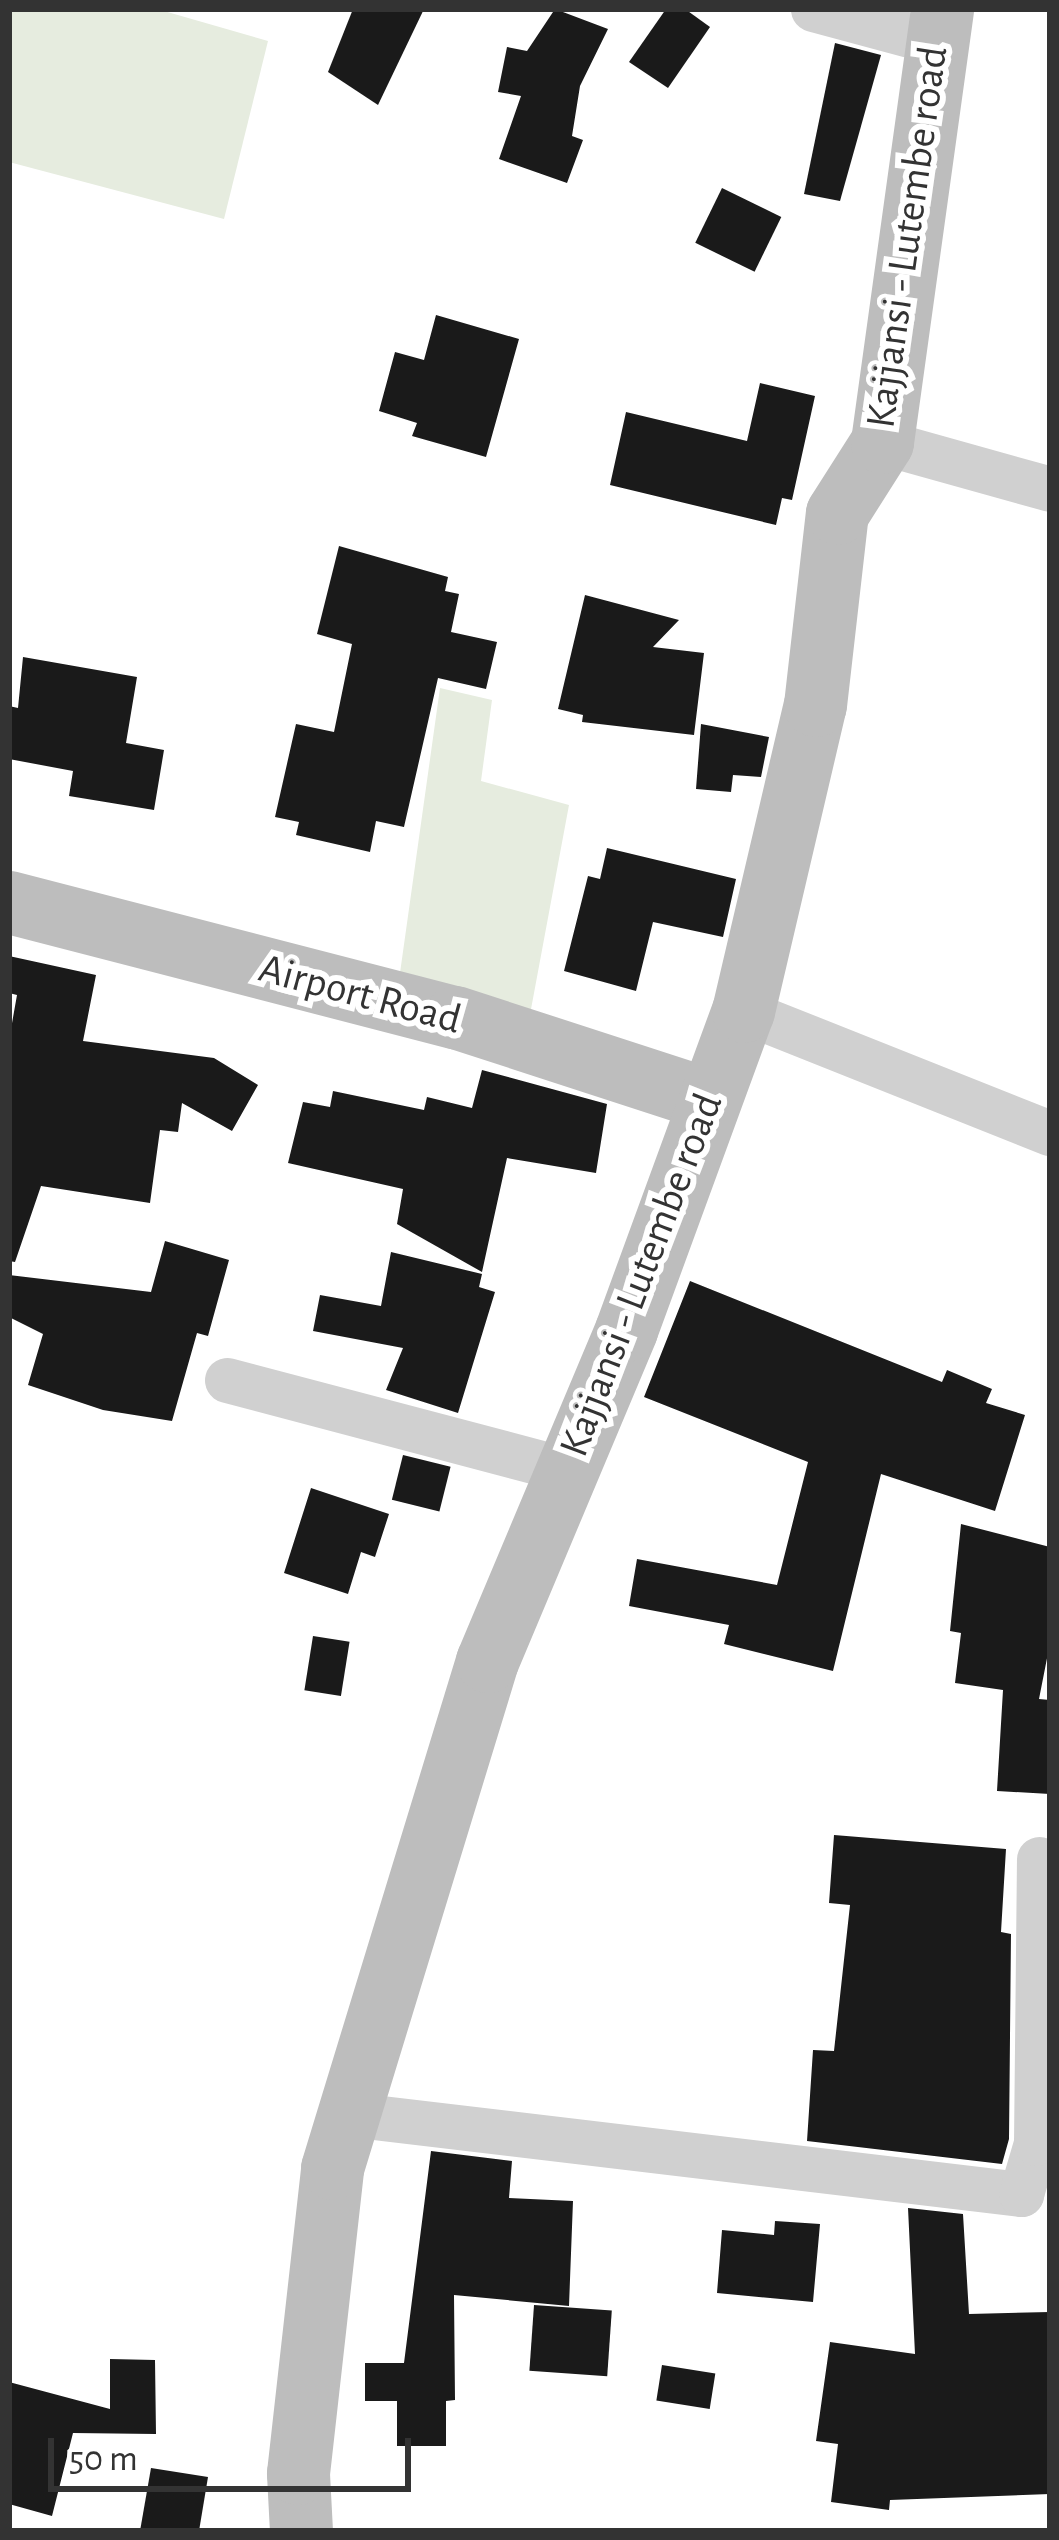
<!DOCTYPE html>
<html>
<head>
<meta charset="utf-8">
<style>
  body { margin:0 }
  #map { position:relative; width:1059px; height:2540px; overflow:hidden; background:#fff; font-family:"Alegreya Sans",sans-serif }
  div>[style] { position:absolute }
  .green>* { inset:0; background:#e6ecdf }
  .building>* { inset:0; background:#1a1a1a; transform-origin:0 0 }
  .street>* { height:45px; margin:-22.5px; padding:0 22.5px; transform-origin:22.5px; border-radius:22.5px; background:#d0d0d0 }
  .secondary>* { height:63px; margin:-31.5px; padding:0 31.5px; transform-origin:31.5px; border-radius:31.5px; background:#bdbdbd }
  span { translate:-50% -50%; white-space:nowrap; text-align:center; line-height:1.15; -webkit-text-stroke:12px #fff; paint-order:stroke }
  .street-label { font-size:42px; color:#333 }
  .frame { position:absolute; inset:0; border:12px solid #333; pointer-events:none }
  .scale { position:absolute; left:48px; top:2438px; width:363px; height:54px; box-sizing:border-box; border:6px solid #333; border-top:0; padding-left:15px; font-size:36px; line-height:42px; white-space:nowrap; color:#333; -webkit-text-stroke:9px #fff; paint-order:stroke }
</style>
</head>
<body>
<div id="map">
  <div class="green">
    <i style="clip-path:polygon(9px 9px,157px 9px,268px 41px,224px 219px,9px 162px)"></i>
    <i style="clip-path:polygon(440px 688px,492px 700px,481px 781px,569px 805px,529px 1020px,399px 980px)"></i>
  </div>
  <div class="building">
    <i style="clip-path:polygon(353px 9px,424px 9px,378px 105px,328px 72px)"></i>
    <i style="clip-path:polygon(555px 9px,608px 29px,580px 86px,572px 136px,583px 140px,567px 183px,499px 159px,521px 96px,498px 92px,507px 47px,527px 51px)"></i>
    <i style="clip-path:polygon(666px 9px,685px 9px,710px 27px,668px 88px,629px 62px)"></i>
    <i style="clip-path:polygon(835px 43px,881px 55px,840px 201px,804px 194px)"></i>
    <i style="left:722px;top:188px;width:66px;height:61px;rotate:26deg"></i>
    <i style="clip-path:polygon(436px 315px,519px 339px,486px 457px,412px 436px,417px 423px,379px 411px,395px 352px,424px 360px)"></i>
    <i style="clip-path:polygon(760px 383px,815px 396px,792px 500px,782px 498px,776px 525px,610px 485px,626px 412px,747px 441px)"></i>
    <i style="clip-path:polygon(339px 546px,448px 577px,445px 591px,459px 594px,451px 632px,497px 642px,486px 689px,438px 678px,404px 827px,376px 821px,370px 852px,296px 835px,299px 822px,275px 817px,296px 724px,334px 732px,352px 644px,317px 634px)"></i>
    <i style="clip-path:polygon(585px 595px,679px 620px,653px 647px,704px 653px,694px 735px,582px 722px,583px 715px,558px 709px)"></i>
    <i style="clip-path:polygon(23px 657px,137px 677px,126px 743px,164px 750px,154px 810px,69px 796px,73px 771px,9px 759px,9px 706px,18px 708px)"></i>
    <i style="clip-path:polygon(701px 724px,769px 737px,761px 777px,733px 775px,731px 792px,696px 789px)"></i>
    <i style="clip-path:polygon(607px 848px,736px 879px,723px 937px,653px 922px,636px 991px,564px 971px,588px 876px,600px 879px)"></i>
    <i style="clip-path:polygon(9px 956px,96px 975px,83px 1041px,214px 1058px,258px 1085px,232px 1131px,182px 1103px,178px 1132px,160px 1130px,150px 1203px,41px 1186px,15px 1262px,9px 1261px,9px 1040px,17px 995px,9px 993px)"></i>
    <i style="clip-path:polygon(482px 1070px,607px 1104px,596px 1173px,507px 1158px,482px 1272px,397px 1224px,403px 1189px,288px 1163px,303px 1102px,330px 1107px,333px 1091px,424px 1110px,427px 1097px,472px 1108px)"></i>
    <i style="clip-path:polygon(165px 1241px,229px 1260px,208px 1336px,197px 1333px,172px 1421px,103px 1410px,28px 1385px,43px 1334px,9px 1317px,9px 1275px,151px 1292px)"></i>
    <i style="clip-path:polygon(391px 1252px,482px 1274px,479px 1287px,495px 1292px,458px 1413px,386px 1390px,403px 1348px,313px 1331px,320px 1295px,381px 1306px)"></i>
    <i style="clip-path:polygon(690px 1281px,942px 1382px,947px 1370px,992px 1389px,986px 1403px,1025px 1415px,995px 1511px,881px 1474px,833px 1671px,724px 1644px,729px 1625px,629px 1606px,637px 1559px,777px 1585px,808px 1462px,644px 1397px)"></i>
    <i style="left:403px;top:1455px;width:49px;height:46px;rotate:14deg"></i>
    <i style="clip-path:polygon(311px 1488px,389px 1514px,375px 1557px,361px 1552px,348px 1594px,284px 1573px)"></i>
    <i style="clip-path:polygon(961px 1524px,1050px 1547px,1050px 1643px,1039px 1699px,1050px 1700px,1050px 1794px,997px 1791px,1003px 1690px,955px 1683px,961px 1633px,950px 1631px)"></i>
    <i style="left:313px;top:1636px;width:37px;height:55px;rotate:9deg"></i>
    <i style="clip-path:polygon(834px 1835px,1006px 1849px,1001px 1932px,1011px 1934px,1009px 2139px,1002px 2164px,807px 2141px,813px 2050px,834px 2051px,850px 1905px,829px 1903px)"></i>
    <i style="clip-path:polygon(431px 2151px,512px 2161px,509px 2198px,573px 2201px,569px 2306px,454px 2295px,455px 2400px,446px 2401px,446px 2446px,397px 2446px,397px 2401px,365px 2401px,365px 2363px,404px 2363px)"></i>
    <i style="clip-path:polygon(908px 2208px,963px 2214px,969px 2314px,1050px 2312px,1050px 2494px,890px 2500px,889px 2510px,831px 2502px,838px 2444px,816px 2441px,830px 2342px,915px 2354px)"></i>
    <i style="clip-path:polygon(775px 2221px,820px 2224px,813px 2302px,717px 2293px,722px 2230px,774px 2235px)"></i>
    <i style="left:534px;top:2305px;width:78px;height:66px;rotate:4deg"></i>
    <i style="clip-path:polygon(110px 2359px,155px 2360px,156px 2434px,73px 2433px,52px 2516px,9px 2504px,9px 2382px,110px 2409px)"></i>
    <i style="left:662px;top:2365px;width:54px;height:36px;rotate:9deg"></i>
    <i style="clip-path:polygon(151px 2468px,208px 2477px,199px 2531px,140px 2531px)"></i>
  </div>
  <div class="street">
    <i style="left:813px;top:9px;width:123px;rotate:15.1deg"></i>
    <i style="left:882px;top:442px;width:174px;rotate:15.6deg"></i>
    <i style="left:743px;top:1011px;width:330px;rotate:21.7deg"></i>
    <i style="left:227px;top:1380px;width:352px;rotate:14.8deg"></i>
    <i style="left:348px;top:2114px;width:678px;rotate:6.78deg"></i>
    <i style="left:1021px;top:2194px;width:53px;rotate:-73.6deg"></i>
    <i style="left:1036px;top:2143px;width:284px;rotate:-89.4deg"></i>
  </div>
  <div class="secondary">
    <i style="left:9px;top:902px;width:461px;rotate:14.5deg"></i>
    <i style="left:455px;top:1017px;width:266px;rotate:18deg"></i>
    <i style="left:301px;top:2531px;width:58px;rotate:-93deg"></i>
    <i style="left:298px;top:2473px;width:307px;rotate:-83.6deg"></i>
    <i style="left:332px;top:2168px;width:530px;rotate:-73deg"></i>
    <i style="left:487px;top:1661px;width:359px;rotate:-67.2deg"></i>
    <i style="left:626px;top:1330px;width:340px;rotate:-69.9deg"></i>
    <i style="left:743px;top:1011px;width:314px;rotate:-76.8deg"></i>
    <i style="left:815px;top:705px;width:193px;rotate:-83.5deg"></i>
    <i style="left:837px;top:513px;width:84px;rotate:-57.6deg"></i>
    <i style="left:882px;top:442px;width:437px;rotate:-82.1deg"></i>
  </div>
  <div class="street-label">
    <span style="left:907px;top:237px;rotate:-82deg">Kajjansi - Lutembe road</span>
    <span style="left:360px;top:994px;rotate:15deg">Airport Road</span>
    <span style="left:641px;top:1275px;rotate:-69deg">Kajjansi - Lutembe road</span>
  </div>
  <div class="frame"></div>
  <div class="scale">50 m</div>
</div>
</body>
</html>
